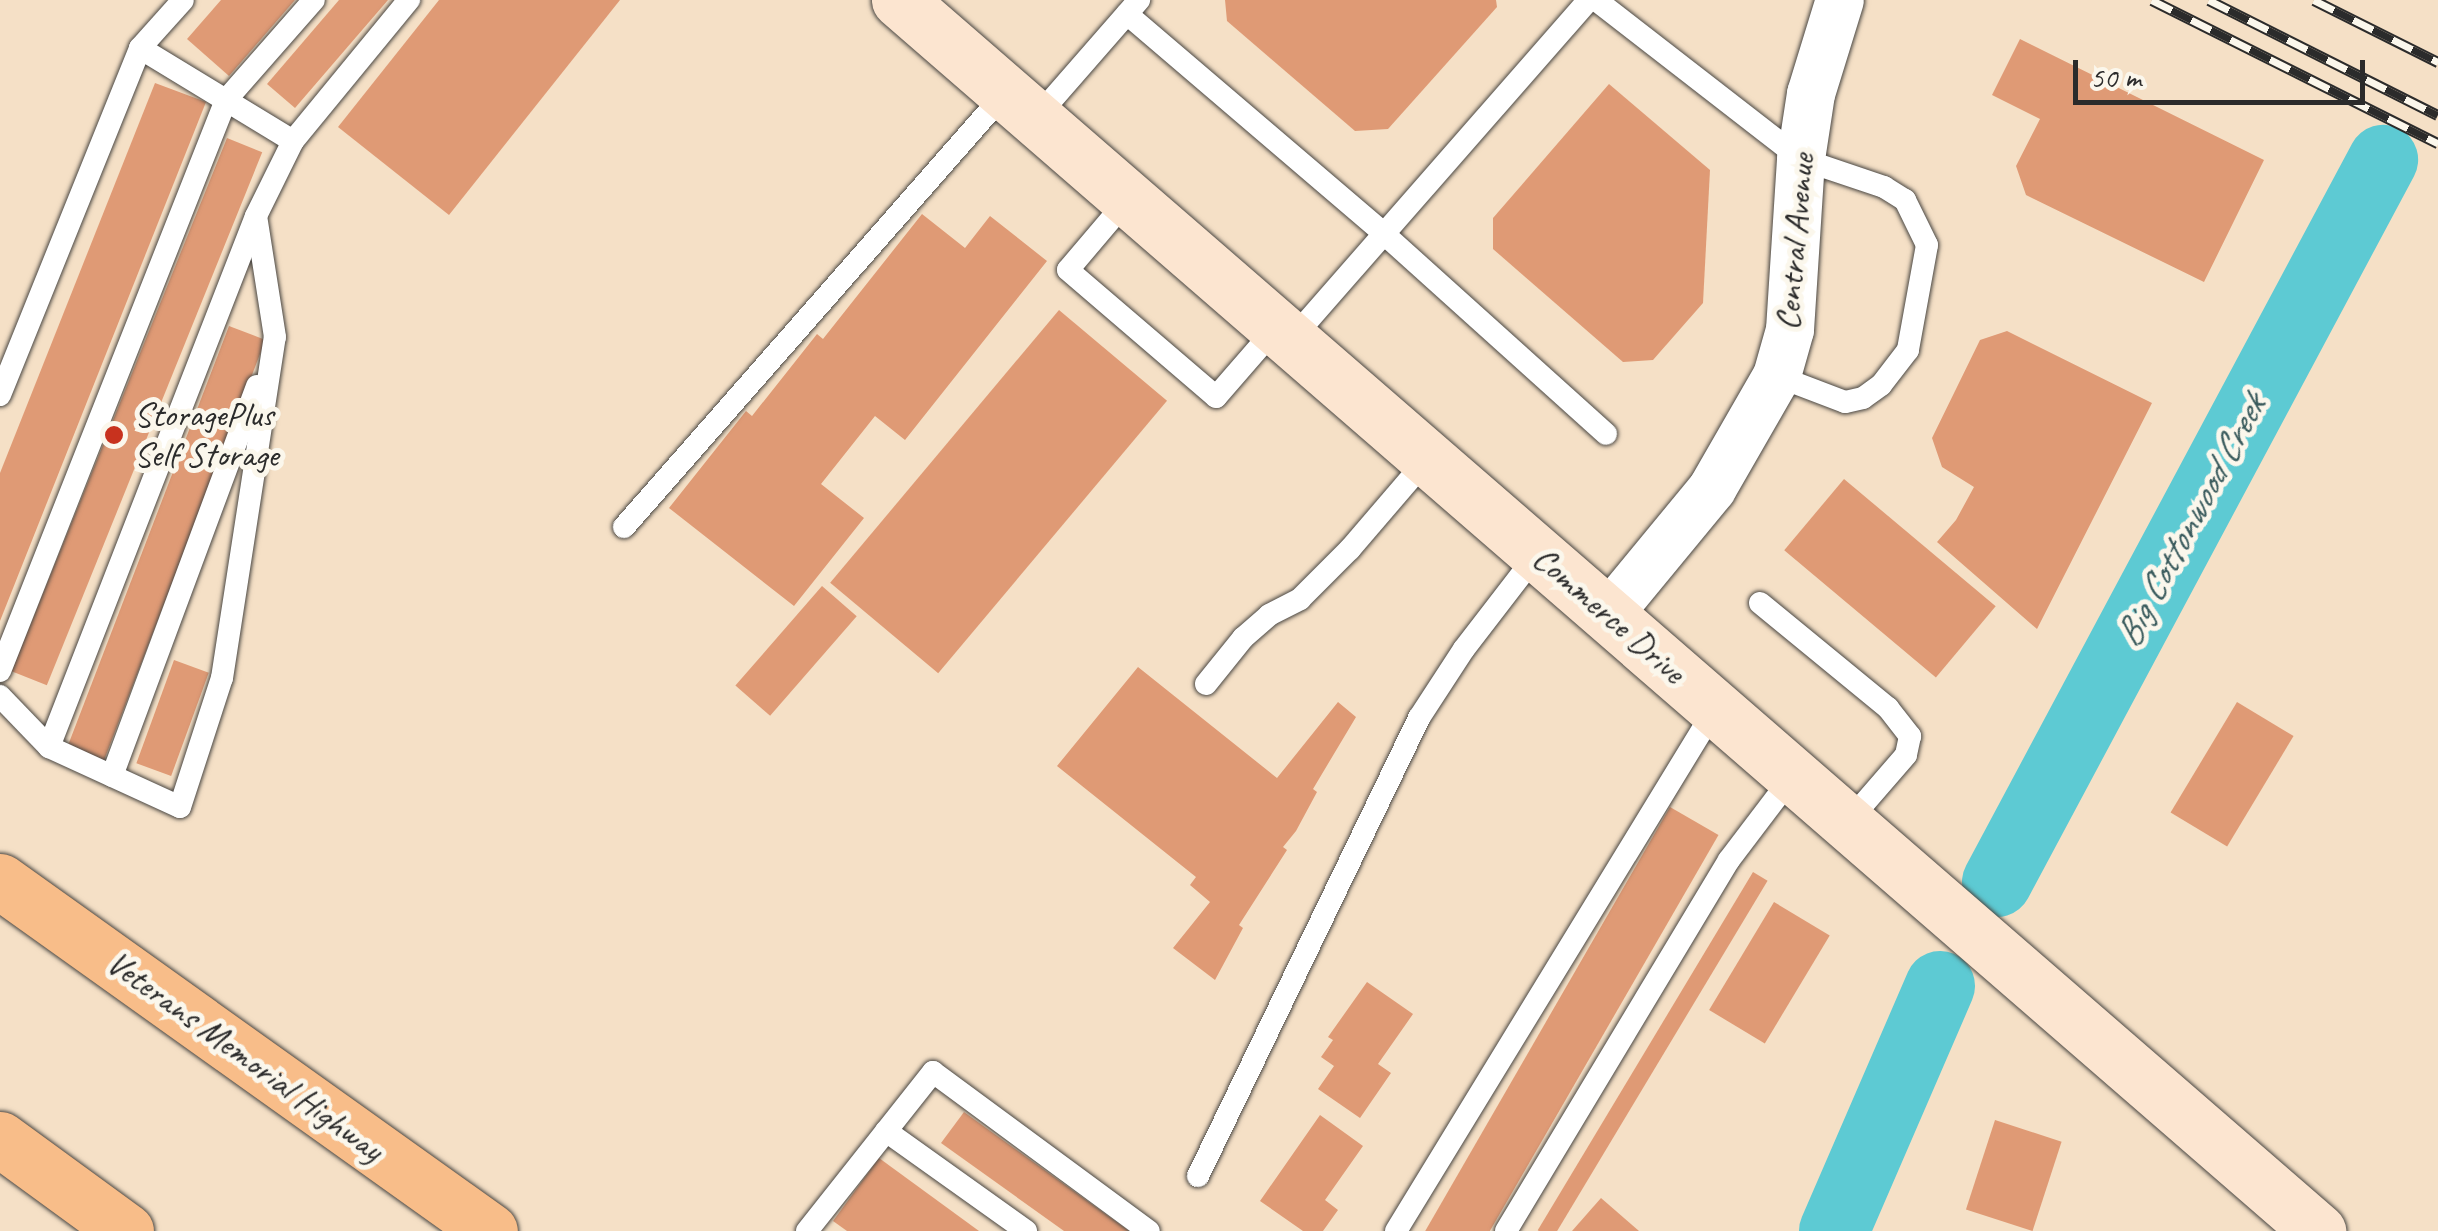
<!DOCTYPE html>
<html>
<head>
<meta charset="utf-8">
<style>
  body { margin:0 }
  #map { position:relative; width:2438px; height:1231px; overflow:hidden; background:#f5e0c6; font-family:Caveat,sans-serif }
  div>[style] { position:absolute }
  .river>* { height:70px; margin:-35px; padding:0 35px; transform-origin:35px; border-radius:35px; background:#5dcad3 }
  .building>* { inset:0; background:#df9a75; transform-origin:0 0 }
  .roads { filter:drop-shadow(0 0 2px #494642) drop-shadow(0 0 2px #494642) }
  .lane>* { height:22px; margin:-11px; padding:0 11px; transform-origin:11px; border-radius:11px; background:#fff }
  .street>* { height:48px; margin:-24px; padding:0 24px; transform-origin:24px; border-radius:24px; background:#fff }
  .secondary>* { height:55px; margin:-27.5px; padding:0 27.5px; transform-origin:27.5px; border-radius:27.5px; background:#fce5d0 }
  .highway>* { height:55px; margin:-27.5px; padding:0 27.5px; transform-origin:27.5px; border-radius:27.5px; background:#f8bd89 }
  .rail>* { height:11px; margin-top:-5.5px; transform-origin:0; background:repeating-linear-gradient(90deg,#fbf7ec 0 22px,#2b2b2b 0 44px); box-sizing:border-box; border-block:2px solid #2b2b2b }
  .dots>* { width:28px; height:28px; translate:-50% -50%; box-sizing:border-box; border:5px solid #fbf7ec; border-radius:50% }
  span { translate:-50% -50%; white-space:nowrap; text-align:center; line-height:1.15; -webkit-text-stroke:10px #fbf7ec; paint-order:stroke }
  .street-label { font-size:35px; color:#2b2b2b }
  .poi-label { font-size:35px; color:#2b2b2b }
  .left { translate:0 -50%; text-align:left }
  .water-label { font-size:38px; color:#3a5b5d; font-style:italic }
  .scale { position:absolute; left:2073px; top:60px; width:292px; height:45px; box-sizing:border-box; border:5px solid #2b2b2b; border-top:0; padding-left:12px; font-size:30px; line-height:35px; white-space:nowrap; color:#2b2b2b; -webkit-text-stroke:8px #fbf7ec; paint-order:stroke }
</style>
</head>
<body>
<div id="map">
  <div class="river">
    <i style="left:1997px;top:882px;width:819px;rotate:-61.87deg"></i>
    <i style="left:1834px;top:1231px;width:267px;rotate:-66.6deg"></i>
  </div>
  <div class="building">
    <i style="clip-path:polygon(221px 0,295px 0,229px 76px,187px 39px)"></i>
    <i style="clip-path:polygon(339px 0,388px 0,295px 108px,267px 84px)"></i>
    <i style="clip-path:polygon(439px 0,620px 0,449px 215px,338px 127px)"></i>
    <i style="clip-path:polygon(1225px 0,1496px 0,1497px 7px,1388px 129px,1355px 131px,1227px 21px)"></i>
    <i style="clip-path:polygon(2020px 39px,2264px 160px,2204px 282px,2026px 195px,2016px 166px,2040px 119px,1992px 95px)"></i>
    <i style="clip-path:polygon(155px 83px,206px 102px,0 621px,0 473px)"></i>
    <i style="clip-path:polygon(1609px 84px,1710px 170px,1703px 303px,1653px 360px,1623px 362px,1493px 249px,1493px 218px)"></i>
    <i style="left:227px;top:138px;width:38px;height:575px;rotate:22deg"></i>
    <i style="clip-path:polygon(922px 214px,965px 248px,990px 216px,1047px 261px,905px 440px,875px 416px,821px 484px,864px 518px,794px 606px,669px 508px,746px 411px,752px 416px,817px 334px,823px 339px)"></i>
    <i style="left:1059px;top:310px;width:141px;height:356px;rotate:40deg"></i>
    <i style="left:229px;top:326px;width:39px;height:450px;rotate:21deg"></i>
    <i style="clip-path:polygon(2007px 331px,2152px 403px,2037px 629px,1937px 542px,1956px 520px,1974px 487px,1942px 467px,1932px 438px,1980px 340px)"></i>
    <i style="left:1844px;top:479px;width:198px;height:93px;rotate:40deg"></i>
    <i style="left:822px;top:586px;width:46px;height:132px;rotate:41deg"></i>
    <i style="left:174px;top:660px;width:37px;height:110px;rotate:20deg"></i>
    <i style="clip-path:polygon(1138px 667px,1277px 778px,1338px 702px,1356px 717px,1313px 789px,1317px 792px,1296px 831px,1283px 847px,1287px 850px,1239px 925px,1243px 928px,1215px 980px,1173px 948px,1210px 902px,1190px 885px,1196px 877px,1057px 766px)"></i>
    <i style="left:2237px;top:702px;width:66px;height:129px;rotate:31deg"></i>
    <i style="left:1670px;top:807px;width:56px;height:494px;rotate:30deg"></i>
    <i style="left:1753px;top:872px;width:17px;height:418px;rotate:31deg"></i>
    <i style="left:1774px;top:902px;width:65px;height:126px;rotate:31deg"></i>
    <i style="clip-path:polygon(1367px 982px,1413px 1014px,1378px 1064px,1391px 1073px,1360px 1118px,1318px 1089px,1334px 1066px,1321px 1057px,1333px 1040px,1328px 1037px)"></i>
    <i style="clip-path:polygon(964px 1112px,1129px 1231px,1064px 1231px,941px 1143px)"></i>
    <i style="clip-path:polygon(1320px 1115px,1363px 1146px,1325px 1200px,1338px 1210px,1323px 1231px,1303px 1231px,1260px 1201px)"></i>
    <i style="left:1995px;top:1120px;width:70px;height:94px;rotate:18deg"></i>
    <i style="clip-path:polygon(879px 1158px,979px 1231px,847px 1231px,833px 1221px)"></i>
    <i style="clip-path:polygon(1601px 1198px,1639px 1231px,1572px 1231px)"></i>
  </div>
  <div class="roads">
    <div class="lane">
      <i style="left:1596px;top:0;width:259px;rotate:37.8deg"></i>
      <i style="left:1801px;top:159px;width:88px;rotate:18.6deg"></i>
      <i style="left:1884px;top:187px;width:25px;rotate:32deg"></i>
      <i style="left:1905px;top:200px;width:50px;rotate:63.9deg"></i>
      <i style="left:1927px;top:245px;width:107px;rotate:100.3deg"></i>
      <i style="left:1908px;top:350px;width:44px;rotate:127.6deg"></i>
      <i style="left:1881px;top:385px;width:22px;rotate:144deg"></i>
      <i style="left:1863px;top:398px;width:18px;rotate:167deg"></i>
      <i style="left:1845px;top:402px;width:73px;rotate:-159.1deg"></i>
      <i style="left:1127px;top:14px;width:337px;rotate:40.5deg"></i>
      <i style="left:1383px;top:233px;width:300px;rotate:42deg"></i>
      <i style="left:140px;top:48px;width:179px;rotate:31.3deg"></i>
      <i style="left:293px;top:141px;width:84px;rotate:116.3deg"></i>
      <i style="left:256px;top:216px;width:570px;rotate:111.3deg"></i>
      <i style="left:49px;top:747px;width:144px;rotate:24.6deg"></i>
      <i style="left:180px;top:807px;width:136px;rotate:-72deg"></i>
      <i style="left:222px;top:678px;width:345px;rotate:-81.2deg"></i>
      <i style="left:275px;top:337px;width:122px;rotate:-98.9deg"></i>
      <i style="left:1036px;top:118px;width:157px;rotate:-48.9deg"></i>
      <i style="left:293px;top:141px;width:183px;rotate:-50.6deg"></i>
      <i style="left:1129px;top:198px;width:94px;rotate:130.3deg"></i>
      <i style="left:1068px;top:270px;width:195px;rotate:40.6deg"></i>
      <i style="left:1216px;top:397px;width:91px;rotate:-49deg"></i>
      <i style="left:1291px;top:340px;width:452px;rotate:-48.8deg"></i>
      <i style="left:0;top:395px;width:374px;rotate:-68deg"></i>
      <i style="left:140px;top:48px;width:64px;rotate:-48.1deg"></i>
      <i style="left:624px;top:527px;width:579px;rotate:-48.71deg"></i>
      <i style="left:1760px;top:603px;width:166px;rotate:39.4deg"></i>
      <i style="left:1888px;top:708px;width:36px;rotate:52deg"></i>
      <i style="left:1910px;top:736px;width:19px;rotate:102deg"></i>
      <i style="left:1906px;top:755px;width:90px;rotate:130.9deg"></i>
      <i style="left:0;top:671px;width:614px;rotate:-68.41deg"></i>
      <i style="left:226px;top:100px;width:133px;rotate:-48.7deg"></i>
      <i style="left:1206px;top:684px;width:59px;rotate:-51.2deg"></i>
      <i style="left:1243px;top:638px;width:35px;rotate:-41deg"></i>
      <i style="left:1269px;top:615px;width:35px;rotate:-27deg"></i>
      <i style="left:1300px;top:599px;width:71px;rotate:-45deg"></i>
      <i style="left:1350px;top:549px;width:120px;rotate:-49.4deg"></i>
      <i style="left:0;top:696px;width:71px;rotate:46.1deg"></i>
      <i style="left:112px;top:776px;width:416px;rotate:-69.6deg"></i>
      <i style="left:886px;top:1131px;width:172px;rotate:35.5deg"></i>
      <i style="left:1198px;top:1176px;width:509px;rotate:-64.24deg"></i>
      <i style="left:1419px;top:718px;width:82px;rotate:-56.9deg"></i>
      <i style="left:1464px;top:649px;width:121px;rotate:-52.4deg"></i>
      <i style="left:807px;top:1231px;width:203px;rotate:-51.6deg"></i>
      <i style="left:933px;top:1072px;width:268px;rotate:36.4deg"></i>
      <i style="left:1396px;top:1231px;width:612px;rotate:-58.57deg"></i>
      <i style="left:1506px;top:1231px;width:433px;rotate:-59deg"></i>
      <i style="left:1729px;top:860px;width:104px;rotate:-52.8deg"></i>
    </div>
    <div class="street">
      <i style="left:1609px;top:614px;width:162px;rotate:-50.5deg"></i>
      <i style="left:1712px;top:489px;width:130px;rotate:-60.1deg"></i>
      <i style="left:1777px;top:376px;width:48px;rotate:-74.2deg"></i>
      <i style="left:1790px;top:330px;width:171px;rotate:-86.3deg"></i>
      <i style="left:1801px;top:159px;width:66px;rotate:-81.3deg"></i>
      <i style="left:1811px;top:94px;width:98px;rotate:-72.9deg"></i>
    </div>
    <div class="secondary">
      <i style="left:899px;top:0;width:1879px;rotate:40.94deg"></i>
    </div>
    <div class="highway">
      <i style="left:0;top:881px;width:602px;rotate:35.54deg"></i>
      <i style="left:0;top:1139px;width:156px;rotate:36.1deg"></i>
    </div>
  </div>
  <div class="rail">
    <i style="left:2152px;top:0;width:320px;rotate:26.6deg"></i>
    <i style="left:2209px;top:0;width:256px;rotate:26.7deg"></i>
    <i style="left:2314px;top:0;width:139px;rotate:26.6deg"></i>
  </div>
  <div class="dots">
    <i style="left:114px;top:435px;background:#c8321e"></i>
  </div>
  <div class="street-label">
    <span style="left:1795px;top:242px;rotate:-85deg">Central Avenue</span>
    <span style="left:1609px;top:615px;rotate:41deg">Commerce Drive</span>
    <span style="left:245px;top:1056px;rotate:36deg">Veterans Memorial Highway</span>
  </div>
  <div class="poi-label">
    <span class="left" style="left:134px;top:435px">StoragePlus<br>Self Storage</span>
  </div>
  <div class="water-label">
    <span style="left:2190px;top:521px;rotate:-62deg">Big Cottonwood Creek</span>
  </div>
  <div class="scale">50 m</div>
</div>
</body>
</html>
